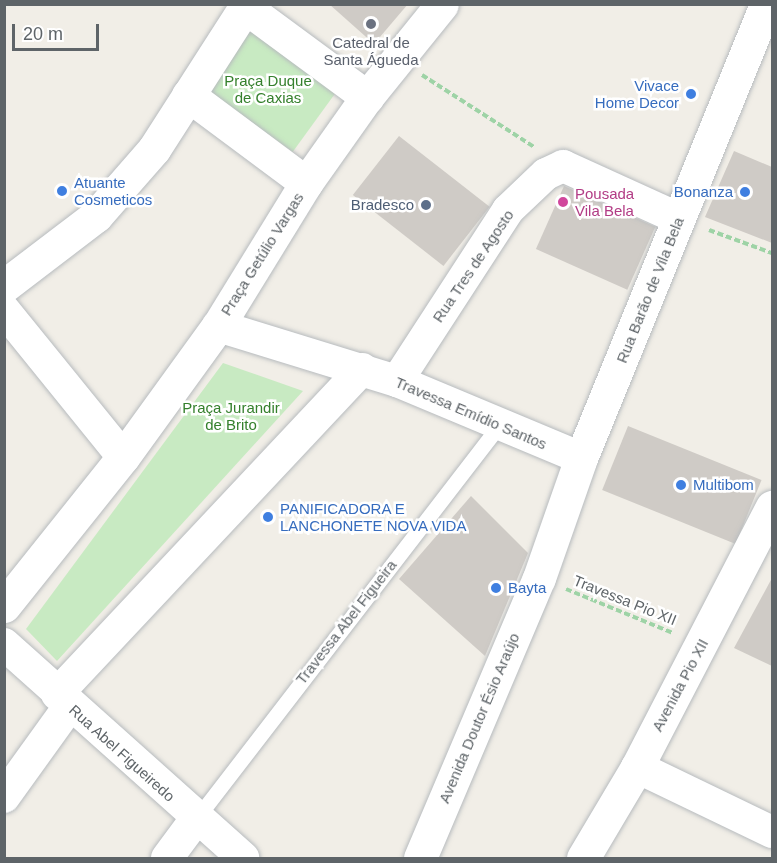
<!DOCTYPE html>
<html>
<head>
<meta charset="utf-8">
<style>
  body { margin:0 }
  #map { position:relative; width:777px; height:863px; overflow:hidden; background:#f1eee7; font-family:Arial,sans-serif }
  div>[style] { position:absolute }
  .green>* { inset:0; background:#c8eac2; transform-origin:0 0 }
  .building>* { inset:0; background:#cfcbc6; transform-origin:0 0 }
  .path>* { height:4px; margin-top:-2px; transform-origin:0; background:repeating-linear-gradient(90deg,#9ed3a6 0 6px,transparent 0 9px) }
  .roads { filter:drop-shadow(0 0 2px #b7bbbe) drop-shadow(0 0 2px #b7bbbe) }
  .lane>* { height:15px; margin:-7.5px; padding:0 7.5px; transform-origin:7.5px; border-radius:7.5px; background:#fff }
  .street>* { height:32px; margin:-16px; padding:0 16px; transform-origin:16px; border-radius:16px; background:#fff }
  .secondary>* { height:33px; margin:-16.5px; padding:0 16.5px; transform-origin:16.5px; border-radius:16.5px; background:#fff }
  .dots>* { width:16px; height:16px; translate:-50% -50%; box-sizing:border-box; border:3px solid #fff; border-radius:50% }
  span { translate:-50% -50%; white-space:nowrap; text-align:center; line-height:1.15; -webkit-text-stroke:5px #fff; paint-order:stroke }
  .worship-label { font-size:15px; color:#5b616d }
  .park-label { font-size:15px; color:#35802d }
  .shop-label { font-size:15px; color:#366cbe }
  .right { translate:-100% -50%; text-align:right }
  .left { translate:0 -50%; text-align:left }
  .hotel-label { font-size:15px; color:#b23c85 }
  .service-label { font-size:15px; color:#4e5e75 }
  .street-label { font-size:15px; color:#5e6468 }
  .frame { position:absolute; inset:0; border:6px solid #5e6468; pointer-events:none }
  .scale { position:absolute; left:12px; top:24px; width:87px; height:27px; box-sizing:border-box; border:3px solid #5e6468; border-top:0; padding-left:8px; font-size:18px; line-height:21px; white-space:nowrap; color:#5e6468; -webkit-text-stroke:4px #fff; paint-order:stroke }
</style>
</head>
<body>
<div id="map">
  <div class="green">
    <i style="left:251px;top:29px;width:106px;height:75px;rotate:36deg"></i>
    <i style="clip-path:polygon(223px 363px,303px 391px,57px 661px,26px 629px)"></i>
  </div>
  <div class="building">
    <i style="clip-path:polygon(329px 4px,408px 4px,374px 44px)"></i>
    <i style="left:399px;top:136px;width:115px;height:75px;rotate:38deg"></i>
    <i style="clip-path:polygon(734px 151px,772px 167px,772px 243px,705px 217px)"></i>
    <i style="left:564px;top:186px;width:100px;height:69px;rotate:24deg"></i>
    <i style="left:628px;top:426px;width:144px;height:69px;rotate:22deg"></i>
    <i style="clip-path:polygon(471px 496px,528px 553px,485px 656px,399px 579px)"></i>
    <i style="clip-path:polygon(772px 578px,772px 666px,734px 648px)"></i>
  </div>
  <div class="path">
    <i style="left:422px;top:75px;width:133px;rotate:32.7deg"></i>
    <i style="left:709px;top:230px;width:67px;rotate:20.1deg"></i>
    <i style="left:566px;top:589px;width:116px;rotate:22.4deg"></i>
  </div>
  <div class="roads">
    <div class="lane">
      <i style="left:196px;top:819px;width:496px;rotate:-52.4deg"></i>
    </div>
    <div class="street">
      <i style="left:4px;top:310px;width:189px;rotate:51deg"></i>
      <i style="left:218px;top:326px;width:187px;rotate:17.1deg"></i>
      <i style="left:397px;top:381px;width:199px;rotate:22.7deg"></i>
      <i style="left:397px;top:381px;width:204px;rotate:-57deg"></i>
      <i style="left:508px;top:210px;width:52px;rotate:-43.5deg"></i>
      <i style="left:546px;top:174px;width:19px;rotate:-25deg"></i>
      <i style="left:563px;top:166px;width:128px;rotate:24.4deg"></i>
      <i style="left:4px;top:644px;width:321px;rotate:41.8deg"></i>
      <i style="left:57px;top:694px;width:446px;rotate:-46.8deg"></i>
      <i style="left:637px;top:767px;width:150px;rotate:25.7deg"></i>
      <i style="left:4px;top:797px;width:113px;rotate:-54.3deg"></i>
      <i style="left:167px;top:858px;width:49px;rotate:-53.4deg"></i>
    </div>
    <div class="secondary">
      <i style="left:245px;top:7px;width:152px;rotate:36.4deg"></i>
      <i style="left:188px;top:95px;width:147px;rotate:36.7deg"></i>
      <i style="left:4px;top:286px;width:116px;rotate:-37.3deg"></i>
      <i style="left:96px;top:216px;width:37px;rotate:-49deg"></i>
      <i style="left:120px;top:188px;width:52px;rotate:-48.9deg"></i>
      <i style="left:154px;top:149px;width:172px;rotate:-57.3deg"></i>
      <i style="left:4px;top:606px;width:191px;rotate:-51.4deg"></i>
      <i style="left:123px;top:457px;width:162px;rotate:-54.1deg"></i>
      <i style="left:218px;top:326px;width:168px;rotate:-58.4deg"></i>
      <i style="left:306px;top:183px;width:105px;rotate:-54.7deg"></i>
      <i style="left:367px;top:97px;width:119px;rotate:-51.1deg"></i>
      <i style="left:420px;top:858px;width:304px;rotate:-67deg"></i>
      <i style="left:539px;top:578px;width:127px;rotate:-70.7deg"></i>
      <i style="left:581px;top:458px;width:490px;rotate:-67.8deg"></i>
      <i style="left:583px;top:858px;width:106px;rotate:-59.3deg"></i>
      <i style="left:637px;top:767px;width:293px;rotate:-62.6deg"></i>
    </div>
  </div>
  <div class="dots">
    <i style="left:371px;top:24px;background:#6b7280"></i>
    <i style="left:691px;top:94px;background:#3f7fe0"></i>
    <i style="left:62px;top:191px;background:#3f7fe0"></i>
    <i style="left:745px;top:192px;background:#3f7fe0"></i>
    <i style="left:563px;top:202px;background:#d1479c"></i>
    <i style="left:426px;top:205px;background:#5c6f8a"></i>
    <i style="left:681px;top:485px;background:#3f7fe0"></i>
    <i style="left:268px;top:517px;background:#3f7fe0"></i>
    <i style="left:496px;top:588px;background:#3f7fe0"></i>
  </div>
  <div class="worship-label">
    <span style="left:371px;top:51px">Catedral de<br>Santa Águeda</span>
  </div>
  <div class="park-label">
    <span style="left:268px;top:89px">Praça Duque<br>de Caxias</span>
    <span style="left:231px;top:416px">Praça Jurandir<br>de Brito</span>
  </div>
  <div class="shop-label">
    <span class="right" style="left:679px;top:94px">Vivace<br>Home Decor</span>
    <span class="left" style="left:74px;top:191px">Atuante<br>Cosmeticos</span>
    <span class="right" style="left:733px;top:192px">Bonanza</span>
    <span class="left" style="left:693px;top:485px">Multibom</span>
    <span class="left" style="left:280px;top:517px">PANIFICADORA E<br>LANCHONETE NOVA VIDA</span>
    <span class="left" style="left:508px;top:588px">Bayta</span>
  </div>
  <div class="hotel-label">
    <span class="left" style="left:575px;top:202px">Pousada<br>Vila Bela</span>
  </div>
  <div class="service-label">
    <span class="right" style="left:414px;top:205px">Bradesco</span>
  </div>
  <div class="street-label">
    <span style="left:262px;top:254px;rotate:-58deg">Praça Getúlio Vargas</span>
    <span style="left:473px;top:266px;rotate:-56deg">Rua Tres de Agosto</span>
    <span style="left:650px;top:290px;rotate:-68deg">Rua Barão de Vila Bela</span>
    <span style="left:471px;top:413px;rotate:23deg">Travessa Emídio Santos</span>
    <span style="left:625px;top:600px;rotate:22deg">Travessa Pio XII</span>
    <span style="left:346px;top:622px;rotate:-52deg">Travessa Abel Figueira</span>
    <span style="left:680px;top:685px;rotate:-62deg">Avenida Pio XII</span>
    <span style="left:479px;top:718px;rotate:-67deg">Avenida Doutor Ésio Araújo</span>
    <span style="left:122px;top:753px;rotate:42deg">Rua Abel Figueiredo</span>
  </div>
  <div class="frame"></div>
  <div class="scale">20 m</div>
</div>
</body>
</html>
